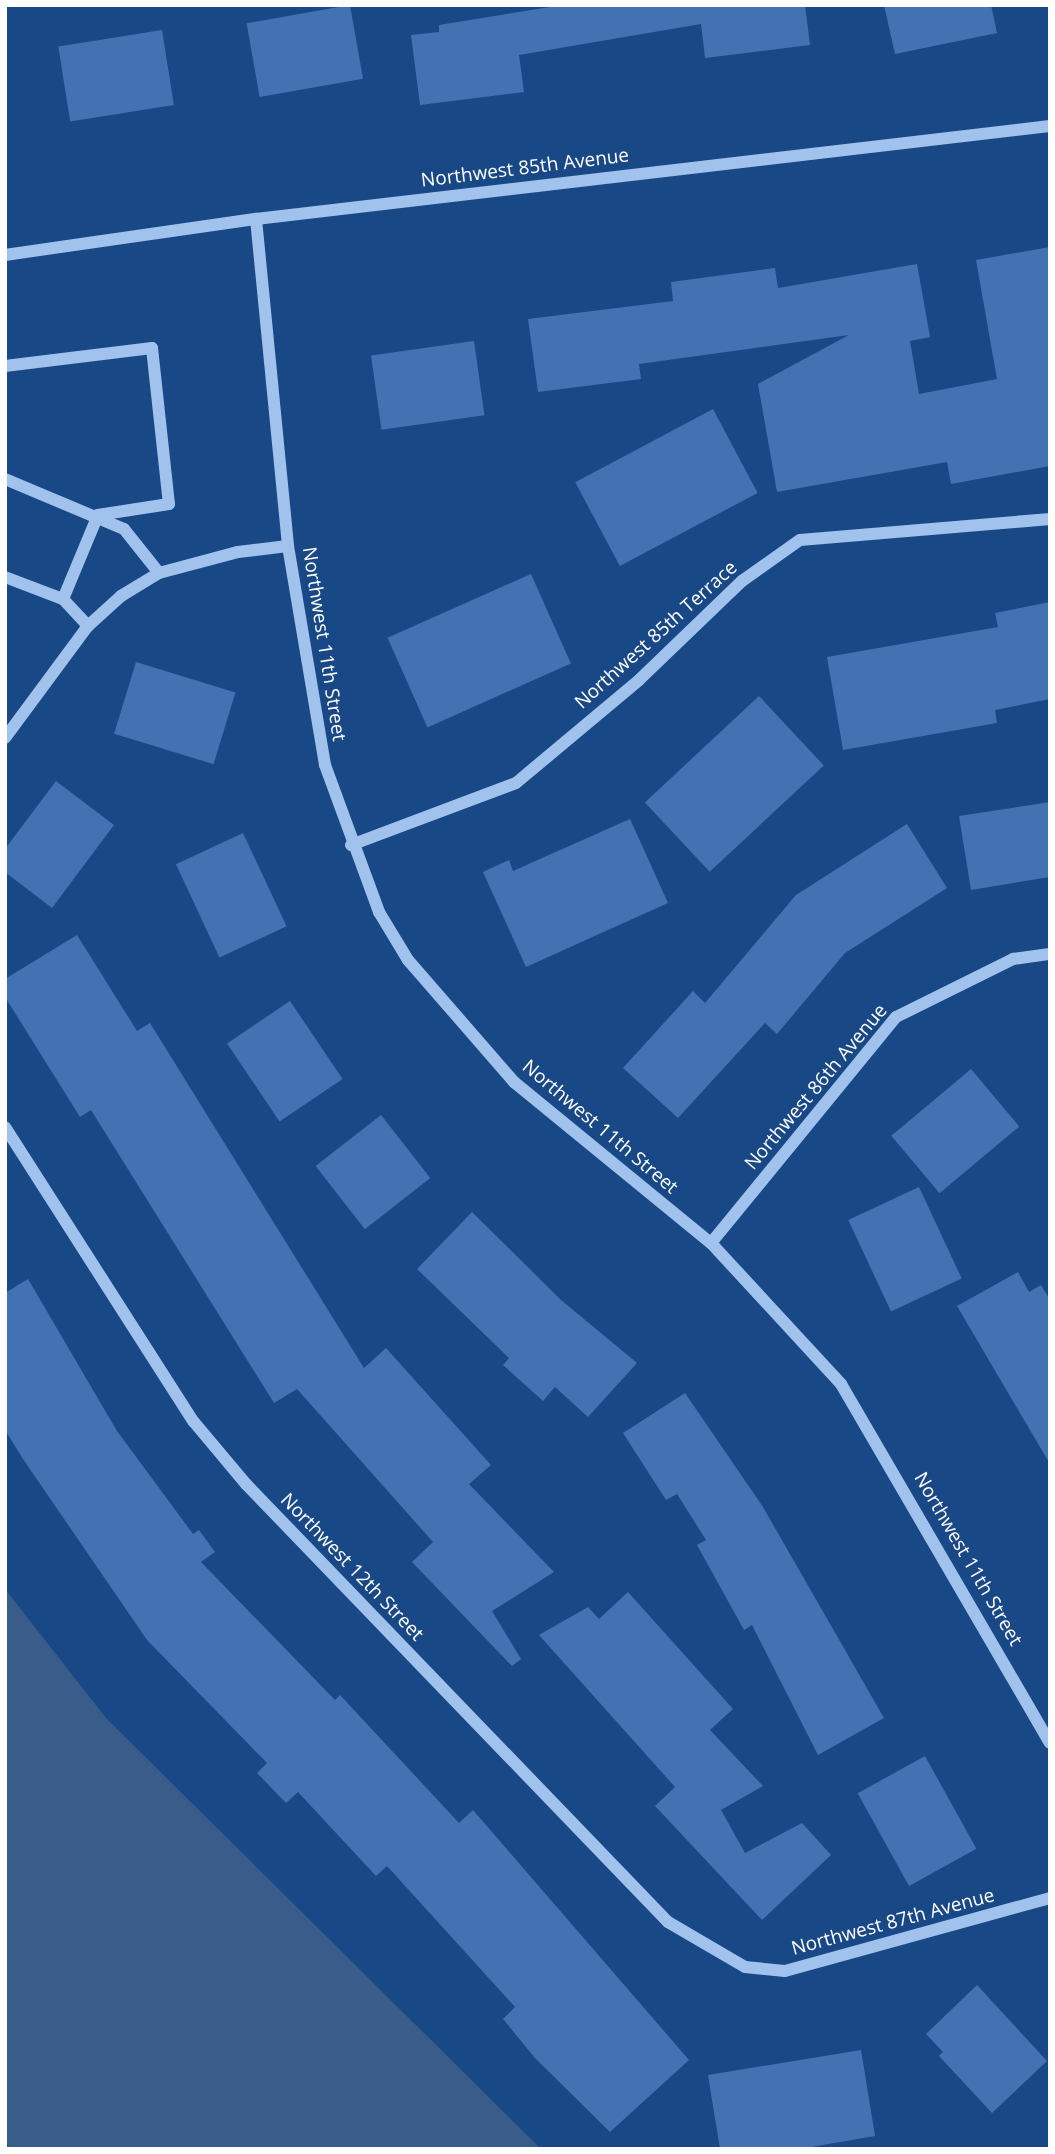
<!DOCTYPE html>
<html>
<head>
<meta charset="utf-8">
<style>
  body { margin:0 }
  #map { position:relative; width:1055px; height:2154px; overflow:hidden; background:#194887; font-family:"Open Sans",sans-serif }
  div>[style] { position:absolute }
  .water>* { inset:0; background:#395c8a }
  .building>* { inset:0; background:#4272b1; transform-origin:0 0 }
  .minor>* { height:12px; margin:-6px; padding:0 6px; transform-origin:6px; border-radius:6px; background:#a1c2ed }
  span { translate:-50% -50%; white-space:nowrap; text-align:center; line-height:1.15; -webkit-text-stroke:7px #194887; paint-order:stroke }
  .street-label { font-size:19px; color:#fff }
  .frame { position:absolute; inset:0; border:7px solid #fff; pointer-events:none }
</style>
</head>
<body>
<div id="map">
  <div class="water">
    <i style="clip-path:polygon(5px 1589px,106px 1718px,541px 2149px,5px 2149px)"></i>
  </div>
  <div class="building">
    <i style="left:350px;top:5px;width:75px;height:105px;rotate:80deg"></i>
    <i style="clip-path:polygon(562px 5px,805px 5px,810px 45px,705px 58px,701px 24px,519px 55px,524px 92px,420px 105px,411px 35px,439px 32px,439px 25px)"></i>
    <i style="clip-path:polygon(884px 5px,991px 5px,997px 33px,895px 54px)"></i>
    <i style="left:162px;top:30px;width:76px;height:105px;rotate:81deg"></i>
    <i style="clip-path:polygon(1050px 247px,1050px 466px,951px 484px,947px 462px,777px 492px,758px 384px,849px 335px,639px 364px,641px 379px,538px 392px,528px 319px,673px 301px,671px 282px,775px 268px,778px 288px,917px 264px,930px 337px,910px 341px,919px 394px,997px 379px,976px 260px)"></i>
    <i style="left:474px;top:341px;width:75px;height:104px;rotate:82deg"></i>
    <i style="left:713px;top:409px;width:95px;height:156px;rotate:62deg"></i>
    <i style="left:531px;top:574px;width:98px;height:157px;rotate:66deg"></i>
    <i style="clip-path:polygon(1050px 602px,1050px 699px,995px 710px,997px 723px,843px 750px,827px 657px,998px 627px,995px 613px)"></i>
    <i style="left:136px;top:662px;width:104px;height:75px;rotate:17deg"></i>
    <i style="left:759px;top:696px;width:95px;height:156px;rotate:47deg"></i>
    <i style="clip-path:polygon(56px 781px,114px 825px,52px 908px,5px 872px,5px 849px)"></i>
    <i style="clip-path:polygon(1050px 802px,1050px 877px,971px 890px,959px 816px)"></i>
    <i style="clip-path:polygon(630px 819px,668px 903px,526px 967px,483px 872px,509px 860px,513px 871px)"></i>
    <i style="clip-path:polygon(907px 824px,947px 888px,845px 953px,777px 1034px,765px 1023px,678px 1118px,623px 1068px,693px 991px,705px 1003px,796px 895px)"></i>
    <i style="left:243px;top:833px;width:103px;height:74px;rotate:65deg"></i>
    <i style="clip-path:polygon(77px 935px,137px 1031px,150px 1023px,364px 1368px,386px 1348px,491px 1465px,469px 1484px,554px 1572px,492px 1611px,521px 1659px,512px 1666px,412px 1562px,433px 1542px,297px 1389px,274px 1403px,91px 1110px,80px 1117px,5px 997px,5px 979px)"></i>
    <i style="left:290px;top:1001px;width:94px;height:76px;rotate:56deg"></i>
    <i style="left:971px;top:1069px;width:75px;height:104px;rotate:50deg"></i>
    <i style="left:381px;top:1115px;width:80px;height:83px;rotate:52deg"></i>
    <i style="left:919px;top:1187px;width:101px;height:78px;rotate:65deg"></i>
    <i style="clip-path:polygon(472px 1212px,561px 1300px,637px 1363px,588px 1417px,555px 1387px,543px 1401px,503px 1365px,509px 1358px,417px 1269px)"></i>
    <i style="clip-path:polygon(1018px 1272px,1029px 1292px,1041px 1285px,1050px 1300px,1050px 1464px,957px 1306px)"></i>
    <i style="clip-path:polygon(28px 1279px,117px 1431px,193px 1534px,199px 1530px,215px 1552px,201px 1562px,335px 1700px,340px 1695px,459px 1823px,473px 1810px,689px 2060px,610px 2132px,535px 2058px,503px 2019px,515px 2007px,387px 1866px,376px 1876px,298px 1792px,286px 1803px,257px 1773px,267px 1763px,147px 1640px,23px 1459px,5px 1430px,5px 1293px)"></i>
    <i style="clip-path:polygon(685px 1393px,763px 1507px,884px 1718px,818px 1755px,752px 1625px,744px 1630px,697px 1545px,706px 1540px,677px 1494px,666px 1500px,623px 1433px)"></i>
    <i style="clip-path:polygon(628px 1592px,733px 1709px,710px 1730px,763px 1786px,721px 1810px,745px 1853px,802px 1823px,831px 1855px,762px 1920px,655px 1806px,675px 1787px,539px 1635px,588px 1607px,599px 1619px)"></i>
    <i style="left:925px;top:1756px;width:106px;height:77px;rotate:61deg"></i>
    <i style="clip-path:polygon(977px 1985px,1047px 2061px,992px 2113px,939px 2056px,943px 2052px,926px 2034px)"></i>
    <i style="clip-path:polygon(861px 2050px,875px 2136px,800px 2149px,720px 2149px,708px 2075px)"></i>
  </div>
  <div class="minor">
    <i style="left:256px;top:219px;width:329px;rotate:84.4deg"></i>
    <i style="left:288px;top:546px;width:222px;rotate:80.4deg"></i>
    <i style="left:325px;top:765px;width:157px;rotate:69.8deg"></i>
    <i style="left:379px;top:912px;width:56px;rotate:58.9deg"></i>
    <i style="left:408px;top:960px;width:162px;rotate:49deg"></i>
    <i style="left:514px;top:1082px;width:254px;rotate:39.3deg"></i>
    <i style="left:711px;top:1243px;width:192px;rotate:47.3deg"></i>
    <i style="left:841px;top:1384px;width:415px;rotate:59.8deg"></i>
    <i style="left:5px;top:255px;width:254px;rotate:-8.2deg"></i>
    <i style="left:256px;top:219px;width:799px;rotate:-6.68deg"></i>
    <i style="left:5px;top:366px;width:148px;rotate:-7deg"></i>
    <i style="left:152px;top:348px;width:157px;rotate:83.8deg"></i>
    <i style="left:169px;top:504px;width:72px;rotate:171.2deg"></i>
    <i style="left:98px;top:515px;width:91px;rotate:112.6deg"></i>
    <i style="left:5px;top:479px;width:129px;rotate:22.8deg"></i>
    <i style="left:124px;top:529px;width:56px;rotate:51.5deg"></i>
    <i style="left:5px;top:577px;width:62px;rotate:20.8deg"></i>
    <i style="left:63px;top:599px;width:37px;rotate:47deg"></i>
    <i style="left:5px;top:738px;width:139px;rotate:-53.5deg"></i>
    <i style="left:88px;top:626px;width:45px;rotate:-42.3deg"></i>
    <i style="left:121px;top:596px;width:44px;rotate:-31.2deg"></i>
    <i style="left:159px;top:573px;width:82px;rotate:-14.9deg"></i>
    <i style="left:238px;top:552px;width:50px;rotate:-6.8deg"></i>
    <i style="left:351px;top:845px;width:176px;rotate:-20.6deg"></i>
    <i style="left:516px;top:783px;width:160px;rotate:-39.9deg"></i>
    <i style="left:639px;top:680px;width:143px;rotate:-43.9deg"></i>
    <i style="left:742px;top:581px;width:71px;rotate:-35.3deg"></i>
    <i style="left:800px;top:540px;width:251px;rotate:-4.8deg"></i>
    <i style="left:5px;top:1127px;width:350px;rotate:57.4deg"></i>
    <i style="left:194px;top:1422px;width:81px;rotate:50deg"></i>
    <i style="left:246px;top:1484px;width:608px;rotate:46.07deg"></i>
    <i style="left:668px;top:1922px;width:89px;rotate:30.3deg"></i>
    <i style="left:745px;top:1967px;width:40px;rotate:5.7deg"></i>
    <i style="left:785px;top:1971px;width:275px;rotate:-15.4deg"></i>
    <i style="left:711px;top:1243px;width:292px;rotate:-50.7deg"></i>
    <i style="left:896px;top:1017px;width:131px;rotate:-26.4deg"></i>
    <i style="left:1013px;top:959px;width:37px;rotate:-8deg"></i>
  </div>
  <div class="street-label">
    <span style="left:525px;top:168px;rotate:-7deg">Northwest 85th Avenue</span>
    <span style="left:656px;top:635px;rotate:-42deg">Northwest 85th Terrace</span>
    <span style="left:324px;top:644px;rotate:81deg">Northwest 11th Street</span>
    <span style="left:816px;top:1087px;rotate:-50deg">Northwest 86th Avenue</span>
    <span style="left:600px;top:1127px;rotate:40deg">Northwest 11th Street</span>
    <span style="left:968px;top:1559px;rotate:60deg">Northwest 11th Street</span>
    <span style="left:352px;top:1567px;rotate:46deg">Northwest 12th Street</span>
    <span style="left:893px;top:1922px;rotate:-15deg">Northwest 87th Avenue</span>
  </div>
  <div class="frame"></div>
</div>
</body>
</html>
